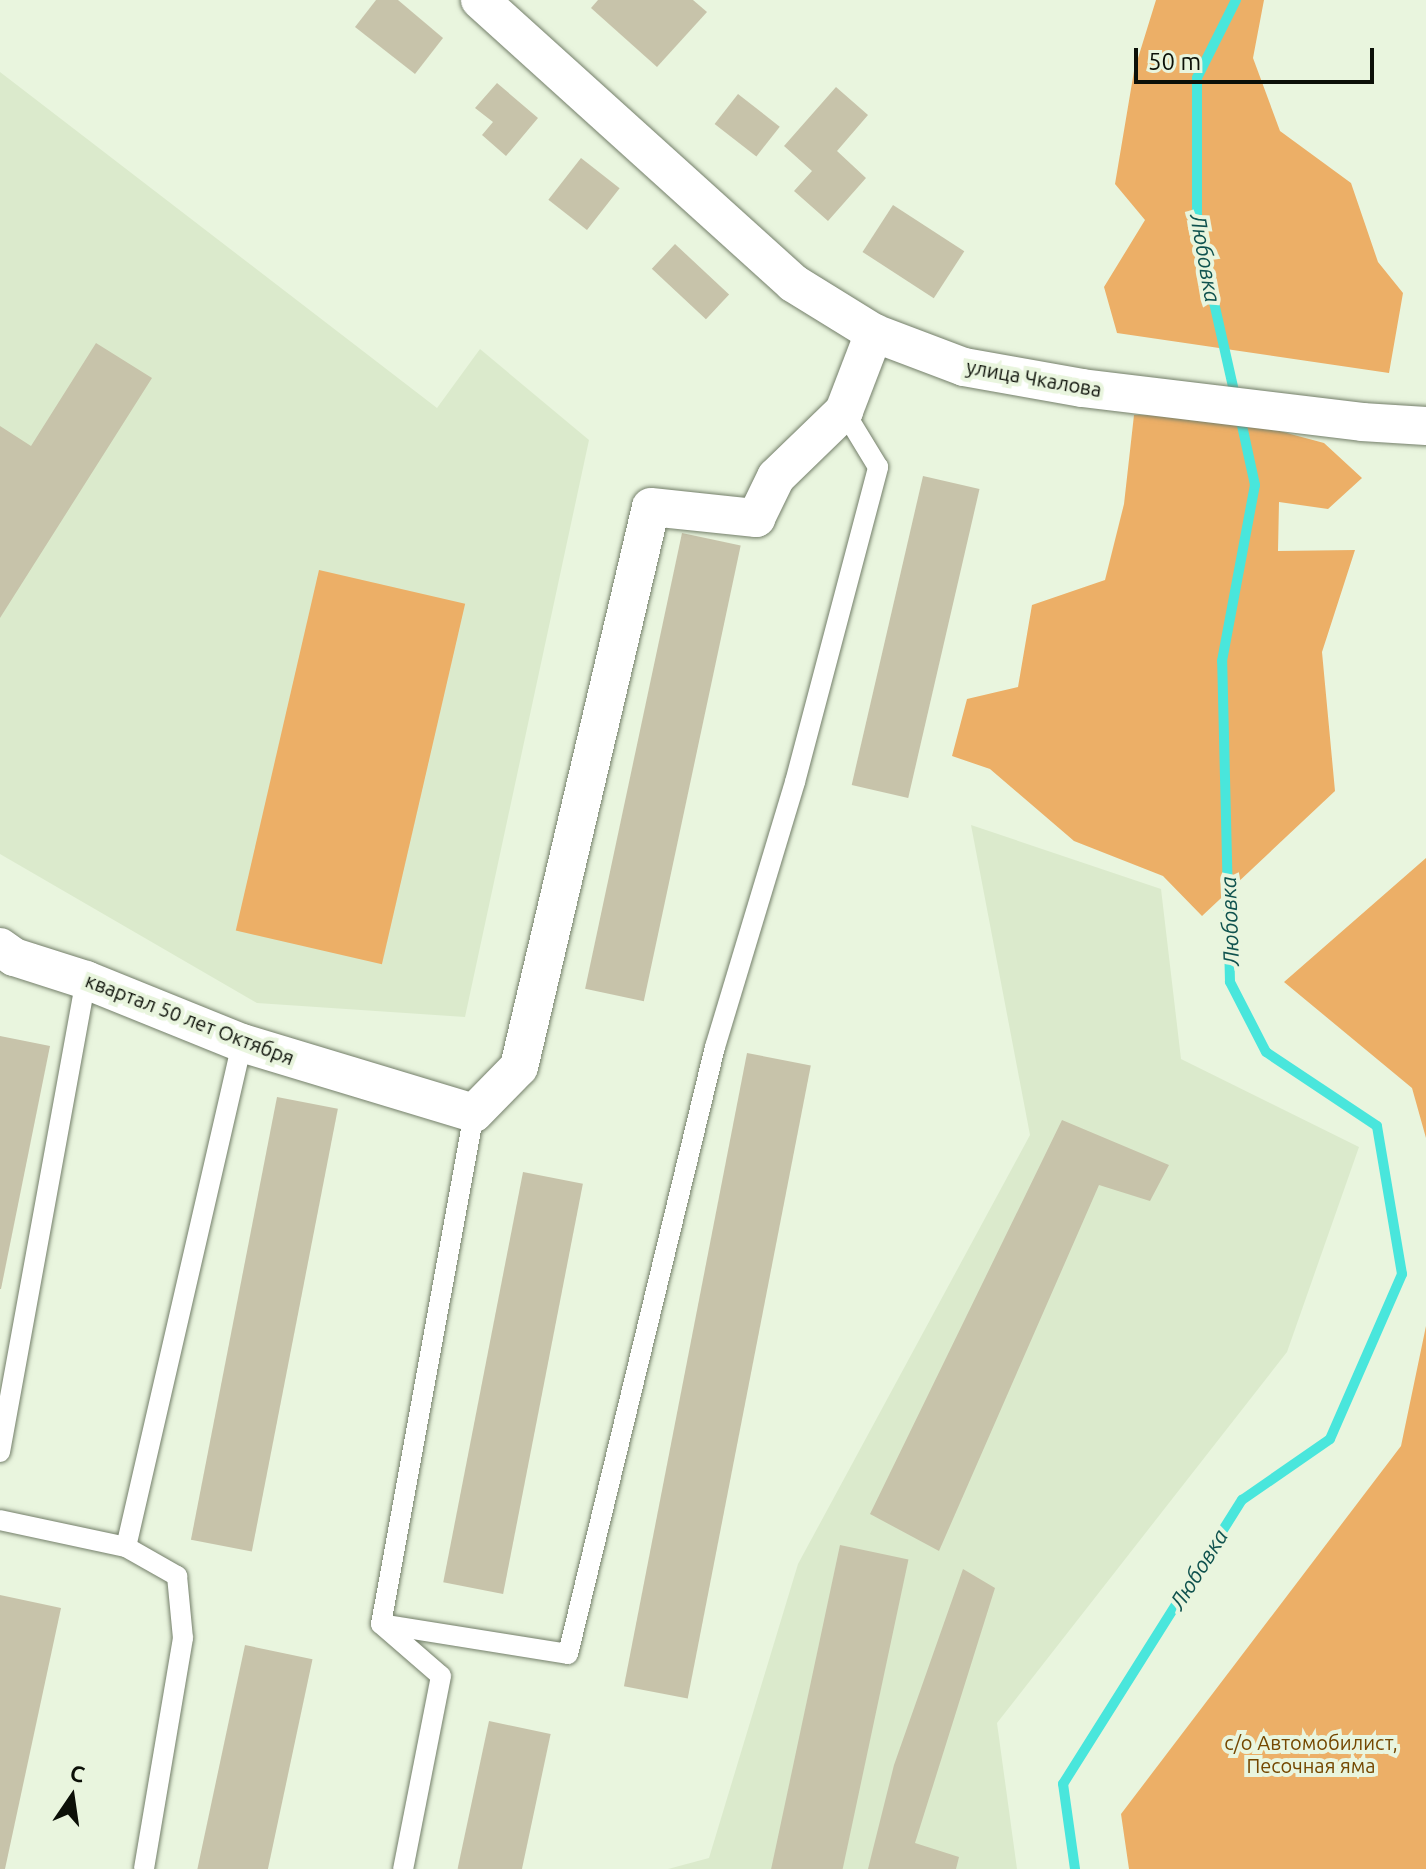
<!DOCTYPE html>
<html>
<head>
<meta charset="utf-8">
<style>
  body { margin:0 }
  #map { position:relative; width:1426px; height:1869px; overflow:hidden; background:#e9f5de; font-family:Ubuntu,sans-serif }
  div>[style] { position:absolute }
  .built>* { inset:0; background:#dbeacc }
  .green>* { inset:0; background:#ecaf67; transform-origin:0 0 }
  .stream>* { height:10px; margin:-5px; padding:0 5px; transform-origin:5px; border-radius:5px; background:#49e6dc }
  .building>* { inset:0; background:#c7c3aa; transform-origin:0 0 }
  .roads { filter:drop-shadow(0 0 2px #747f6a) drop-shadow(0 0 2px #747f6a) }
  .lane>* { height:20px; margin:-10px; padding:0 10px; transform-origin:10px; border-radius:10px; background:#fff }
  .street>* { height:38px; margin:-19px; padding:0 19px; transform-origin:19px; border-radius:19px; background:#fff }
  span { translate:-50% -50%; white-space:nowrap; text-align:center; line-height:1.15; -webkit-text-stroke:8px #e9f5de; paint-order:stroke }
  .street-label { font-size:20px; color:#0c1008 }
  .park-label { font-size:20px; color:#744700 }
  .water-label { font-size:22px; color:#0f524e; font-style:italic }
  .north { position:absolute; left:32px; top:1757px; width:80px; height:80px; -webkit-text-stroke:6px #e9f5de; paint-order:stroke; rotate:13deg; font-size:22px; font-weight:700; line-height:32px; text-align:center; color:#0c1008 }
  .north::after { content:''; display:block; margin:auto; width:28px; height:36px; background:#0c1008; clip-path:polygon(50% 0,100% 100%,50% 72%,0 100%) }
  .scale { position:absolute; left:1134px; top:48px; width:240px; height:36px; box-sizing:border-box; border:4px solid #0c1008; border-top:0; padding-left:10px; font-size:24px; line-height:28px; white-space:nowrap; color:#0c1008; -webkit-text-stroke:6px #e9f5de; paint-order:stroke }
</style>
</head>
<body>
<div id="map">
  <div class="built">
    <i style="clip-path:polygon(0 72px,437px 408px,480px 349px,589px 440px,465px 1017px,257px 1003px,0 854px)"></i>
    <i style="clip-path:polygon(971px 825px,1161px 889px,1181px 1059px,1359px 1147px,1287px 1352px,997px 1723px,1017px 1869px,668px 1869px,709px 1858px,798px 1564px,1030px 1135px)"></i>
  </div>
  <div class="green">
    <i style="clip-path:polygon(1156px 0,1264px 0,1253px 58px,1280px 131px,1351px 183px,1378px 262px,1403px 293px,1389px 373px,1117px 333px,1104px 287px,1145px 220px,1115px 184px,1134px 71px)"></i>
    <i style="clip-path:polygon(1134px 415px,1223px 416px,1324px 443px,1362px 478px,1328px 509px,1279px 502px,1278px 551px,1355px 550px,1322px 652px,1335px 791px,1202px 916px,1163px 876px,1074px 841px,990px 769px,952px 756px,967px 699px,1018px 687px,1032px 605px,1105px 580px,1124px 504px)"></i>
    <i style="left:319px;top:570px;width:150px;height:370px;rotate:13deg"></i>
    <i style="clip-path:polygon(1426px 858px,1426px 1138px,1412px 1088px,1284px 982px)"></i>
    <i style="clip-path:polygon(1426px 1326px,1426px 1869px,1129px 1869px,1121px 1814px,1401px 1446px)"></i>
  </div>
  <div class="stream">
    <i style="left:1236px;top:0;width:87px;rotate:116.6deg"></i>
    <i style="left:1197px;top:78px;width:149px;rotate:90deg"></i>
    <i style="left:1197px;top:227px;width:177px;rotate:77.3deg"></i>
    <i style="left:1075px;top:1869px;width:86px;rotate:-98deg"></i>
    <i style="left:1063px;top:1784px;width:336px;rotate:-57.8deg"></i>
    <i style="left:1242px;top:1500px;width:107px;rotate:-34.7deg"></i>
    <i style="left:1330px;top:1439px;width:180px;rotate:-66.4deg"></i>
    <i style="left:1402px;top:1274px;width:150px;rotate:-99.6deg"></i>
    <i style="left:1377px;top:1126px;width:133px;rotate:-146.3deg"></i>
    <i style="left:1266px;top:1052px;width:79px;rotate:-117.2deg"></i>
    <i style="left:1230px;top:982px;width:321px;rotate:-91.4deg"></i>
    <i style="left:1222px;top:661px;width:179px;rotate:-79.4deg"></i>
    <i style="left:1255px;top:485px;width:71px;rotate:-102.3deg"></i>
  </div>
  <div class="building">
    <i style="clip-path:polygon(376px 0,398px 0,443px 38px,415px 74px,355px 27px)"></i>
    <i style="clip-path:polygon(598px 0,693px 0,707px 12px,657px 67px,591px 8px)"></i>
    <i style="clip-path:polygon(497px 83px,538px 118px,506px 156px,482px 135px,493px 122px,475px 108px)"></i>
    <i style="clip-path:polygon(836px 87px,868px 115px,837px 151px,866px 178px,828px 221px,794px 191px,812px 171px,784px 146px)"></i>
    <i style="left:738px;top:94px;width:53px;height:38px;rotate:38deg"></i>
    <i style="left:581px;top:158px;width:49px;height:53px;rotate:38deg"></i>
    <i style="left:893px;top:205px;width:85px;height:56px;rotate:33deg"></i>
    <i style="left:675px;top:244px;width:74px;height:34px;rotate:43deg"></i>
    <i style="clip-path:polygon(96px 343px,152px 378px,0 618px,0 426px,31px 446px)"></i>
    <i style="left:923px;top:476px;width:58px;height:317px;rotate:13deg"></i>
    <i style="left:682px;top:533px;width:60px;height:466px;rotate:12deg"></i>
    <i style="clip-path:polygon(0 1036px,50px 1046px,1px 1289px,0 1289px)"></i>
    <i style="left:747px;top:1053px;width:65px;height:645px;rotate:11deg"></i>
    <i style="left:277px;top:1097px;width:62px;height:451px;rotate:11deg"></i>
    <i style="clip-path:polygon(1062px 1120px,1169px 1165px,1150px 1201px,1099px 1185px,939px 1551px,870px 1514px)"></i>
    <i style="left:523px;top:1172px;width:61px;height:418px;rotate:11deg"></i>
    <i style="left:840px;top:1545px;width:70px;height:337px;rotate:12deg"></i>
    <i style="clip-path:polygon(963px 1569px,995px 1588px,915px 1843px,959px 1857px,956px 1869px,868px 1869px,894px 1765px)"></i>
    <i style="clip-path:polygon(0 1595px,61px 1608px,5px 1869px,0 1869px)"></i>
    <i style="left:245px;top:1645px;width:69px;height:229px;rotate:12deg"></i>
    <i style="left:489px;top:1721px;width:63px;height:151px;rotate:12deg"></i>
  </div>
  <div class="roads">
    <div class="lane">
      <i style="left:474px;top:1113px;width:519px;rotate:100.31deg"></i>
      <i style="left:381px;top:1624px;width:189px;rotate:9.1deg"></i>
      <i style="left:568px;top:1654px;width:625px;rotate:-76.39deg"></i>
      <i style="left:715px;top:1047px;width:277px;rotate:-73.2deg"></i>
      <i style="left:795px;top:782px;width:326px;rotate:-75.2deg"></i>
      <i style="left:878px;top:467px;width:66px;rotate:-121.3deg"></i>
      <i style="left:0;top:1452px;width:480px;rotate:-79.7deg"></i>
      <i style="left:0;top:1520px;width:129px;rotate:12.1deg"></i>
      <i style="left:126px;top:1547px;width:517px;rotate:-77.04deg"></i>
      <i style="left:126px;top:1547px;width:59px;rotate:29.6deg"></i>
      <i style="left:177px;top:1576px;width:62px;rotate:84.5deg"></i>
      <i style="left:183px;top:1638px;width:234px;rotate:99.6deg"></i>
      <i style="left:381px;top:1624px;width:79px;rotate:40.9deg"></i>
      <i style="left:441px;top:1676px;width:197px;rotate:101.1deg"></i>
    </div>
    <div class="street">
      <i style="left:480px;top:0;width:422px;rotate:42.1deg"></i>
      <i style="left:793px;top:283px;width:95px;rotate:31.7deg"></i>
      <i style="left:874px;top:333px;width:96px;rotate:20.7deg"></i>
      <i style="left:964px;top:367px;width:120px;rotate:10.1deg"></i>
      <i style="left:1082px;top:388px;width:282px;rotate:6.9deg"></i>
      <i style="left:1362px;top:422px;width:64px;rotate:3.6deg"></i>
      <i style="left:0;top:947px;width:17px;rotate:36deg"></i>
      <i style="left:14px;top:957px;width:76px;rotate:17.7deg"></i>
      <i style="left:86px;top:980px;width:168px;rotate:22deg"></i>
      <i style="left:242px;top:1043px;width:242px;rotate:16.8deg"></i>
      <i style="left:474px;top:1113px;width:64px;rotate:-45.6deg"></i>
      <i style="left:519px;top:1067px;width:575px;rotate:-76.74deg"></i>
      <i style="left:651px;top:507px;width:106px;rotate:6deg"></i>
      <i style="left:756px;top:518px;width:46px;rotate:-64deg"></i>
      <i style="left:776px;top:477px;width:95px;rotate:-44.1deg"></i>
      <i style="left:844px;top:411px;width:84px;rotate:-69deg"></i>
    </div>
  </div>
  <div class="street-label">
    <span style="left:1034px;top:378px;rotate:10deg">улица Чкалова</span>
    <span style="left:190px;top:1019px;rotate:21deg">квартал 50 лет Октября</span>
  </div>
  <div class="park-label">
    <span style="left:1311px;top:1754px">с/о Автомобилист,<br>Песочная яма</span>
  </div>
  <div class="water-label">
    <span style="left:1206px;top:258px;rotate:80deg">Любовка</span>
    <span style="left:1229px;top:921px;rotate:-92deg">Любовка</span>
    <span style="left:1198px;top:1569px;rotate:-58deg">Любовка</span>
  </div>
  <div class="north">С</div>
  <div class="scale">50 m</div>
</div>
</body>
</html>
